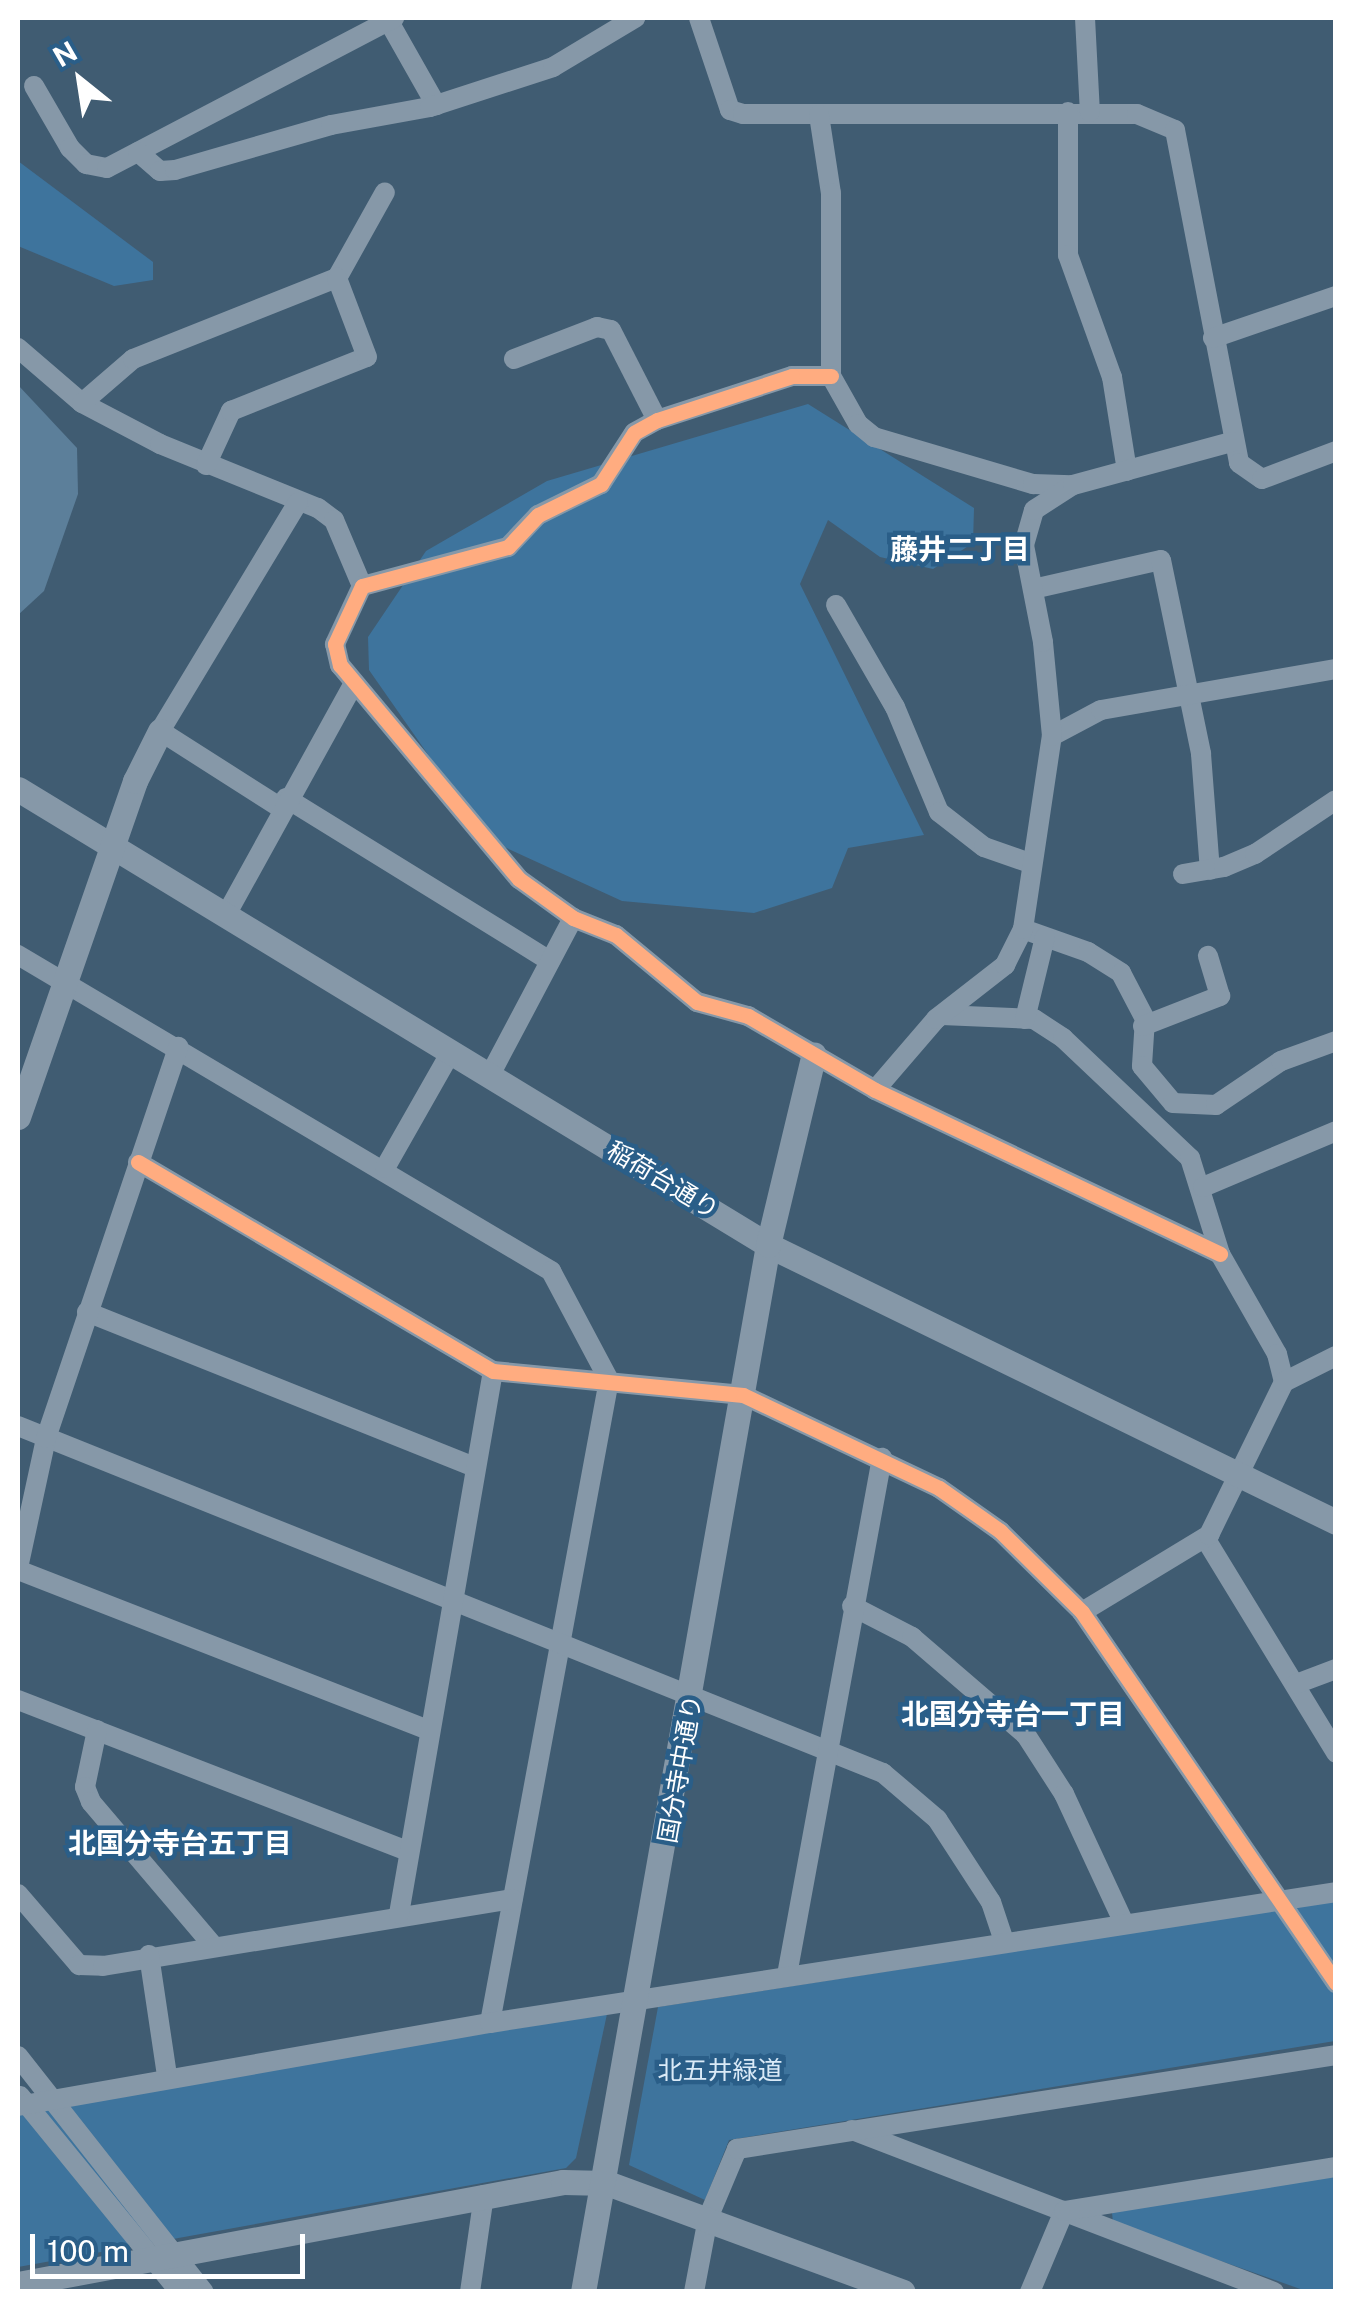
<!DOCTYPE html>
<html>
<head>
<meta charset="utf-8">
<style>
  body { margin:0 }
  #map { position:relative; width:1353px; height:2309px; overflow:hidden; background:#405c72; font-family:"Public Sans","Noto Sans JP",sans-serif }
  div>[style] { position:absolute }
  .green>* { inset:0; background:#3e749d }
  .water>* { inset:0; background:#5c7f9a }
  .minor>* { height:20px; margin:-10px; padding:0 10px; transform-origin:10px; border-radius:10px; background:#8698a8 }
  .tertiary>* { height:25px; margin:-12.5px; padding:0 12.5px; transform-origin:12.5px; border-radius:12.5px; background:#8698a8 }
  .cycleway>* { height:15px; margin:-7.5px; padding:0 7.5px; transform-origin:7.5px; border-radius:7.5px; background:#ffac80 }
  span { translate:-50% -50%; white-space:nowrap; text-align:center; line-height:1.15; -webkit-text-stroke:9px #2a5e88; paint-order:stroke }
  .street-label { font-size:25px; color:#fff }
  .park-label { font-size:25px; color:#daeaf7 }
  .neighbourhood-label { font-size:28px; color:#fff; font-weight:700 }
  .frame { position:absolute; inset:0; border:20px solid #fff; pointer-events:none }
  .north { position:absolute; left:30px; top:30px; width:100px; height:100px; -webkit-text-stroke:8px #2a5e88; paint-order:stroke; rotate:330deg; font-size:28px; font-weight:700; line-height:40px; text-align:center; color:#fff }
  .north::after { content:''; display:block; margin:auto; width:35px; height:45px; background:#fff; clip-path:polygon(50% 0,100% 100%,50% 72%,0 100%) }
  .scale { position:absolute; left:30px; top:2234px; width:275px; height:45px; box-sizing:border-box; border:5px solid #fff; border-top:0; padding-left:12px; font-size:30px; line-height:35px; white-space:nowrap; color:#fff; -webkit-text-stroke:8px #2a5e88; paint-order:stroke }
</style>
</head>
<body>
<div id="map">
  <div class="green">
    <i style="clip-path:polygon(18px 161px,153px 262px,153px 280px,114px 286px,18px 246px)"></i>
    <i style="clip-path:polygon(808px 404px,974px 508px,973px 543px,933px 569px,880px 557px,828px 520px,800px 584px,924px 835px,848px 848px,832px 888px,754px 913px,622px 901px,487px 839px,369px 670px,368px 637px,426px 551px,547px 481px)"></i>
    <i style="clip-path:polygon(1335px 1901px,1335px 2041px,729px 2140px,705px 2200px,629px 2165px,658px 2007px)"></i>
    <i style="clip-path:polygon(607px 2014px,576px 2158px,566px 2168px,18px 2267px,18px 2115px,171px 2083px)"></i>
    <i style="clip-path:polygon(1335px 2175px,1335px 2292px,1306px 2291px,1113px 2223px,1112px 2212px)"></i>
  </div>
  <div class="water">
    <i style="clip-path:polygon(18px 385px,77px 448px,78px 494px,44px 591px,18px 615px)"></i>
  </div>
  <div class="minor">
    <i style="left:699px;top:18px;width:97px;rotate:71.4deg"></i>
    <i style="left:730px;top:110px;width:14px;rotate:17deg"></i>
    <i style="left:743px;top:114px;width:394px"></i>
    <i style="left:1137px;top:114px;width:41px;rotate:22.8deg"></i>
    <i style="left:1175px;top:130px;width:339px;rotate:79.1deg"></i>
    <i style="left:1239px;top:463px;width:28px;rotate:35deg"></i>
    <i style="left:1262px;top:479px;width:79px;rotate:-20.7deg"></i>
    <i style="left:1085px;top:18px;width:94px;rotate:87deg"></i>
    <i style="left:388px;top:20px;width:98px;rotate:60.5deg"></i>
    <i style="left:34px;top:86px;width:72px;rotate:59.9deg"></i>
    <i style="left:70px;top:148px;width:23px;rotate:45deg"></i>
    <i style="left:86px;top:164px;width:21px;rotate:11deg"></i>
    <i style="left:107px;top:168px;width:324px;rotate:-27.6deg"></i>
    <i style="left:1068px;top:112px;width:143px;rotate:90deg"></i>
    <i style="left:1068px;top:255px;width:130px;rotate:70.2deg"></i>
    <i style="left:1112px;top:377px;width:95px;rotate:80.9deg"></i>
    <i style="left:819px;top:115px;width:79px;rotate:81.3deg"></i>
    <i style="left:831px;top:193px;width:183px;rotate:90deg"></i>
    <i style="left:831px;top:376px;width:55px;rotate:60.6deg"></i>
    <i style="left:858px;top:424px;width:21px;rotate:39deg"></i>
    <i style="left:874px;top:437px;width:166px;rotate:16.5deg"></i>
    <i style="left:1033px;top:484px;width:38px;rotate:2deg"></i>
    <i style="left:138px;top:152px;width:29px;rotate:41deg"></i>
    <i style="left:160px;top:171px;width:15px;rotate:-4deg"></i>
    <i style="left:175px;top:170px;width:162px;rotate:-16.1deg"></i>
    <i style="left:331px;top:125px;width:101px;rotate:-10.3deg"></i>
    <i style="left:430px;top:107px;width:129px;rotate:-18deg"></i>
    <i style="left:553px;top:67px;width:96px;rotate:-30.9deg"></i>
    <i style="left:1213px;top:338px;width:130px;rotate:-18.9deg"></i>
    <i style="left:18px;top:348px;width:84px;rotate:40.7deg"></i>
    <i style="left:82px;top:403px;width:88px;rotate:27.7deg"></i>
    <i style="left:160px;top:444px;width:170px;rotate:22.1deg"></i>
    <i style="left:318px;top:508px;width:20px;rotate:37deg"></i>
    <i style="left:334px;top:520px;width:72px;rotate:67deg"></i>
    <i style="left:514px;top:359px;width:89px;rotate:-21.1deg"></i>
    <i style="left:597px;top:327px;width:14px;rotate:12deg"></i>
    <i style="left:611px;top:330px;width:101px;rotate:62.9deg"></i>
    <i style="left:831px;top:376px;width:39px;rotate:180deg"></i>
    <i style="left:792px;top:376px;width:142px;rotate:161.9deg"></i>
    <i style="left:657px;top:420px;width:26px;rotate:151deg"></i>
    <i style="left:634px;top:433px;width:61px;rotate:122.9deg"></i>
    <i style="left:601px;top:484px;width:70px;rotate:153.8deg"></i>
    <i style="left:538px;top:515px;width:44px;rotate:133.2deg"></i>
    <i style="left:508px;top:547px;width:151px;rotate:165deg"></i>
    <i style="left:362px;top:586px;width:64px;rotate:115deg"></i>
    <i style="left:335px;top:644px;width:22px;rotate:77deg"></i>
    <i style="left:340px;top:665px;width:279px;rotate:50.1deg"></i>
    <i style="left:519px;top:879px;width:67px;rotate:35.8deg"></i>
    <i style="left:573px;top:918px;width:46px;rotate:21.6deg"></i>
    <i style="left:616px;top:935px;width:105px;rotate:39.6deg"></i>
    <i style="left:697px;top:1002px;width:53px;rotate:15.4deg"></i>
    <i style="left:748px;top:1016px;width:147px;rotate:30.2deg"></i>
    <i style="left:875px;top:1090px;width:382px;rotate:25.4deg"></i>
    <i style="left:82px;top:403px;width:67px;rotate:-40.8deg"></i>
    <i style="left:133px;top:359px;width:219px;rotate:-21.7deg"></i>
    <i style="left:337px;top:278px;width:98px;rotate:-60.8deg"></i>
    <i style="left:206px;top:465px;width:60px;rotate:-65.2deg"></i>
    <i style="left:231px;top:411px;width:146px;rotate:-21.7deg"></i>
    <i style="left:367px;top:357px;width:85px;rotate:-110.8deg"></i>
    <i style="left:1033px;top:589px;width:131px;rotate:-12.8deg"></i>
    <i style="left:1161px;top:560px;width:198px;rotate:78.3deg"></i>
    <i style="left:1201px;top:754px;width:116px;rotate:85.6deg"></i>
    <i style="left:836px;top:605px;width:118px;rotate:60deg"></i>
    <i style="left:895px;top:707px;width:114px;rotate:67.3deg"></i>
    <i style="left:939px;top:812px;width:57px;rotate:37.9deg"></i>
    <i style="left:984px;top:847px;width:49px;rotate:19.2deg"></i>
    <i style="left:1052px;top:736px;width:55px;rotate:-28deg"></i>
    <i style="left:1101px;top:710px;width:239px;rotate:-9.9deg"></i>
    <i style="left:286px;top:798px;width:310px;rotate:31.7deg"></i>
    <i style="left:281px;top:808px;width:143px;rotate:-147.5deg"></i>
    <i style="left:160px;top:731px;width:267px;rotate:-58.9deg"></i>
    <i style="left:1183px;top:874px;width:42px;rotate:-9.7deg"></i>
    <i style="left:1224px;top:867px;width:34px;rotate:-23deg"></i>
    <i style="left:1255px;top:854px;width:97px;rotate:-33.7deg"></i>
    <i style="left:226px;top:915px;width:260px;rotate:-61.1deg"></i>
    <i style="left:1023px;top:929px;width:69px;rotate:19.5deg"></i>
    <i style="left:1088px;top:952px;width:39px;rotate:32deg"></i>
    <i style="left:1121px;top:973px;width:52px;rotate:62.4deg"></i>
    <i style="left:1145px;top:1019px;width:47px;rotate:93.7deg"></i>
    <i style="left:1142px;top:1066px;width:48px;rotate:50deg"></i>
    <i style="left:1173px;top:1103px;width:43px;rotate:2.7deg"></i>
    <i style="left:1216px;top:1105px;width:78px;rotate:-34.1deg"></i>
    <i style="left:1281px;top:1061px;width:59px;rotate:-20deg"></i>
    <i style="left:18px;top:955px;width:620px;rotate:30.66deg"></i>
    <i style="left:551px;top:1271px;width:123px;rotate:62deg"></i>
    <i style="left:609px;top:1380px;width:654px;rotate:100.49deg"></i>
    <i style="left:942px;top:1015px;width:92px;rotate:2.5deg"></i>
    <i style="left:1034px;top:1019px;width:35px;rotate:33deg"></i>
    <i style="left:1063px;top:1038px;width:175px;rotate:43.4deg"></i>
    <i style="left:1190px;top:1158px;width:101px;rotate:72.6deg"></i>
    <i style="left:1220px;top:1254px;width:115px;rotate:60.3deg"></i>
    <i style="left:1277px;top:1354px;width:29px;rotate:76deg"></i>
    <i style="left:1025px;top:1019px;width:84px;rotate:-76.3deg"></i>
    <i style="left:1143px;top:1026px;width:83px;rotate:-21.3deg"></i>
    <i style="left:1220px;top:996px;width:42px;rotate:-106.7deg"></i>
    <i style="left:490px;top:1075px;width:178px;rotate:-62.1deg"></i>
    <i style="left:875px;top:1090px;width:94px;rotate:-49.3deg"></i>
    <i style="left:936px;top:1019px;width:88px;rotate:-38deg"></i>
    <i style="left:1005px;top:965px;width:40px;rotate:-63.4deg"></i>
    <i style="left:1023px;top:929px;width:195px;rotate:-81.5deg"></i>
    <i style="left:1052px;top:736px;width:94px;rotate:-95.5deg"></i>
    <i style="left:1043px;top:642px;width:99px;rotate:-101.1deg"></i>
    <i style="left:1024px;top:545px;width:36px;rotate:-74deg"></i>
    <i style="left:1034px;top:510px;width:46px;rotate:-32.7deg"></i>
    <i style="left:1073px;top:485px;width:164px;rotate:-15.2deg"></i>
    <i style="left:138px;top:1162px;width:412px;rotate:30.5deg"></i>
    <i style="left:493px;top:1371px;width:251px;rotate:5.5deg"></i>
    <i style="left:743px;top:1395px;width:217px;rotate:25.4deg"></i>
    <i style="left:939px;top:1488px;width:75px;rotate:35.2deg"></i>
    <i style="left:1000px;top:1531px;width:115px;rotate:44.6deg"></i>
    <i style="left:1082px;top:1612px;width:450px;rotate:55.6deg"></i>
    <i style="left:385px;top:1168px;width:133px;rotate:-60.4deg"></i>
    <i style="left:1203px;top:1187px;width:144px;rotate:-22.8deg"></i>
    <i style="left:87px;top:1312px;width:418px;rotate:21.8deg"></i>
    <i style="left:18px;top:1426px;width:932px;rotate:21.86deg"></i>
    <i style="left:883px;top:1773px;width:71px;rotate:40.4deg"></i>
    <i style="left:937px;top:1819px;width:99px;rotate:57deg"></i>
    <i style="left:991px;top:1902px;width:41px;rotate:71.6deg"></i>
    <i style="left:1205px;top:1538px;width:252px;rotate:58.6deg"></i>
    <i style="left:18px;top:1568px;width:133px;rotate:-77.8deg"></i>
    <i style="left:46px;top:1438px;width:413px;rotate:-71.3deg"></i>
    <i style="left:18px;top:1570px;width:441px;rotate:21.3deg"></i>
    <i style="left:852px;top:1606px;width:68px;rotate:27.3deg"></i>
    <i style="left:912px;top:1637px;width:150px;rotate:40.7deg"></i>
    <i style="left:1026px;top:1735px;width:70px;rotate:57.2deg"></i>
    <i style="left:1064px;top:1794px;width:142px;rotate:65.1deg"></i>
    <i style="left:1082px;top:1612px;width:149px;rotate:-31.2deg"></i>
    <i style="left:1209px;top:1535px;width:170px;rotate:-63.9deg"></i>
    <i style="left:1284px;top:1382px;width:58px;rotate:-26.6deg"></i>
    <i style="left:1296px;top:1684px;width:43px;rotate:-20.6deg"></i>
    <i style="left:18px;top:1700px;width:417px;rotate:21.2deg"></i>
    <i style="left:97px;top:1730px;width:58px;rotate:101.9deg"></i>
    <i style="left:85px;top:1787px;width:16px;rotate:68deg"></i>
    <i style="left:91px;top:1802px;width:187px;rotate:49.6deg"></i>
    <i style="left:18px;top:1894px;width:94px;rotate:49.3deg"></i>
    <i style="left:79px;top:1965px;width:24px;rotate:2deg"></i>
    <i style="left:103px;top:1966px;width:415px;rotate:-9.3deg"></i>
    <i style="left:399px;top:1914px;width:551px;rotate:-80.18deg"></i>
    <i style="left:149px;top:1955px;width:122px;rotate:81.5deg"></i>
    <i style="left:787px;top:1975px;width:526px;rotate:-79.59deg"></i>
    <i style="left:18px;top:2056px;width:300px;rotate:51.8deg"></i>
    <i style="left:20px;top:2096px;width:253px;rotate:50.8deg"></i>
    <i style="left:18px;top:2106px;width:479px;rotate:-10deg"></i>
    <i style="left:490px;top:2023px;width:856px;rotate:-8.8deg"></i>
    <i style="left:852px;top:2130px;width:452px;rotate:21deg"></i>
    <i style="left:470px;top:2292px;width:98px;rotate:-81.8deg"></i>
    <i style="left:694px;top:2292px;width:75px;rotate:-79.3deg"></i>
    <i style="left:708px;top:2218px;width:75px;rotate:-67.2deg"></i>
    <i style="left:737px;top:2149px;width:606px;rotate:-8.92deg"></i>
    <i style="left:1030px;top:2292px;width:88px;rotate:-67.2deg"></i>
    <i style="left:1064px;top:2211px;width:276px;rotate:-9.2deg"></i>
  </div>
  <div class="tertiary">
    <i style="left:18px;top:789px;width:878px;rotate:31.3deg"></i>
    <i style="left:768px;top:1245px;width:632px;rotate:26deg"></i>
    <i style="left:18px;top:1117px;width:356px;rotate:-70.8deg"></i>
    <i style="left:135px;top:781px;width:56px;rotate:-63.4deg"></i>
    <i style="left:18px;top:2284px;width:554px;rotate:-10.6deg"></i>
    <i style="left:563px;top:2182px;width:44px;rotate:1.3deg"></i>
    <i style="left:607px;top:2183px;width:315px;rotate:20.2deg"></i>
    <i style="left:583px;top:2292px;width:1063px;rotate:-79.98deg"></i>
    <i style="left:768px;top:1245px;width:196px;rotate:-76.5deg"></i>
  </div>
  <div class="cycleway">
    <i style="left:831px;top:376px;width:39px;rotate:180deg"></i>
    <i style="left:792px;top:376px;width:142px;rotate:161.9deg"></i>
    <i style="left:657px;top:420px;width:26px;rotate:151deg"></i>
    <i style="left:634px;top:433px;width:61px;rotate:122.9deg"></i>
    <i style="left:601px;top:484px;width:70px;rotate:153.8deg"></i>
    <i style="left:538px;top:515px;width:44px;rotate:133.2deg"></i>
    <i style="left:508px;top:547px;width:151px;rotate:165deg"></i>
    <i style="left:362px;top:586px;width:64px;rotate:115deg"></i>
    <i style="left:335px;top:644px;width:22px;rotate:77deg"></i>
    <i style="left:340px;top:665px;width:279px;rotate:50.1deg"></i>
    <i style="left:519px;top:879px;width:67px;rotate:35.8deg"></i>
    <i style="left:573px;top:918px;width:46px;rotate:21.6deg"></i>
    <i style="left:616px;top:935px;width:105px;rotate:39.6deg"></i>
    <i style="left:697px;top:1002px;width:53px;rotate:15.4deg"></i>
    <i style="left:748px;top:1016px;width:147px;rotate:30.2deg"></i>
    <i style="left:875px;top:1090px;width:382px;rotate:25.4deg"></i>
    <i style="left:138px;top:1162px;width:412px;rotate:30.5deg"></i>
    <i style="left:493px;top:1371px;width:251px;rotate:5.5deg"></i>
    <i style="left:743px;top:1395px;width:217px;rotate:25.4deg"></i>
    <i style="left:939px;top:1488px;width:75px;rotate:35.2deg"></i>
    <i style="left:1000px;top:1531px;width:115px;rotate:44.6deg"></i>
    <i style="left:1082px;top:1612px;width:450px;rotate:55.6deg"></i>
  </div>
  <div class="street-label">
    <span style="left:663px;top:1180px;rotate:31deg">稲荷台通り</span>
    <span style="left:680px;top:1769px;rotate:-80deg">国分寺中通り</span>
  </div>
  <div class="park-label">
    <span style="left:720px;top:2070px">北五井緑道</span>
  </div>
  <div class="neighbourhood-label">
    <span style="left:960px;top:549px">藤井二丁目</span>
    <span style="left:1013px;top:1714px">北国分寺台一丁目</span>
    <span style="left:180px;top:1843px">北国分寺台五丁目</span>
  </div>
  <div class="frame"></div>
  <div class="north">N</div>
  <div class="scale">100 m</div>
</div>
</body>
</html>
